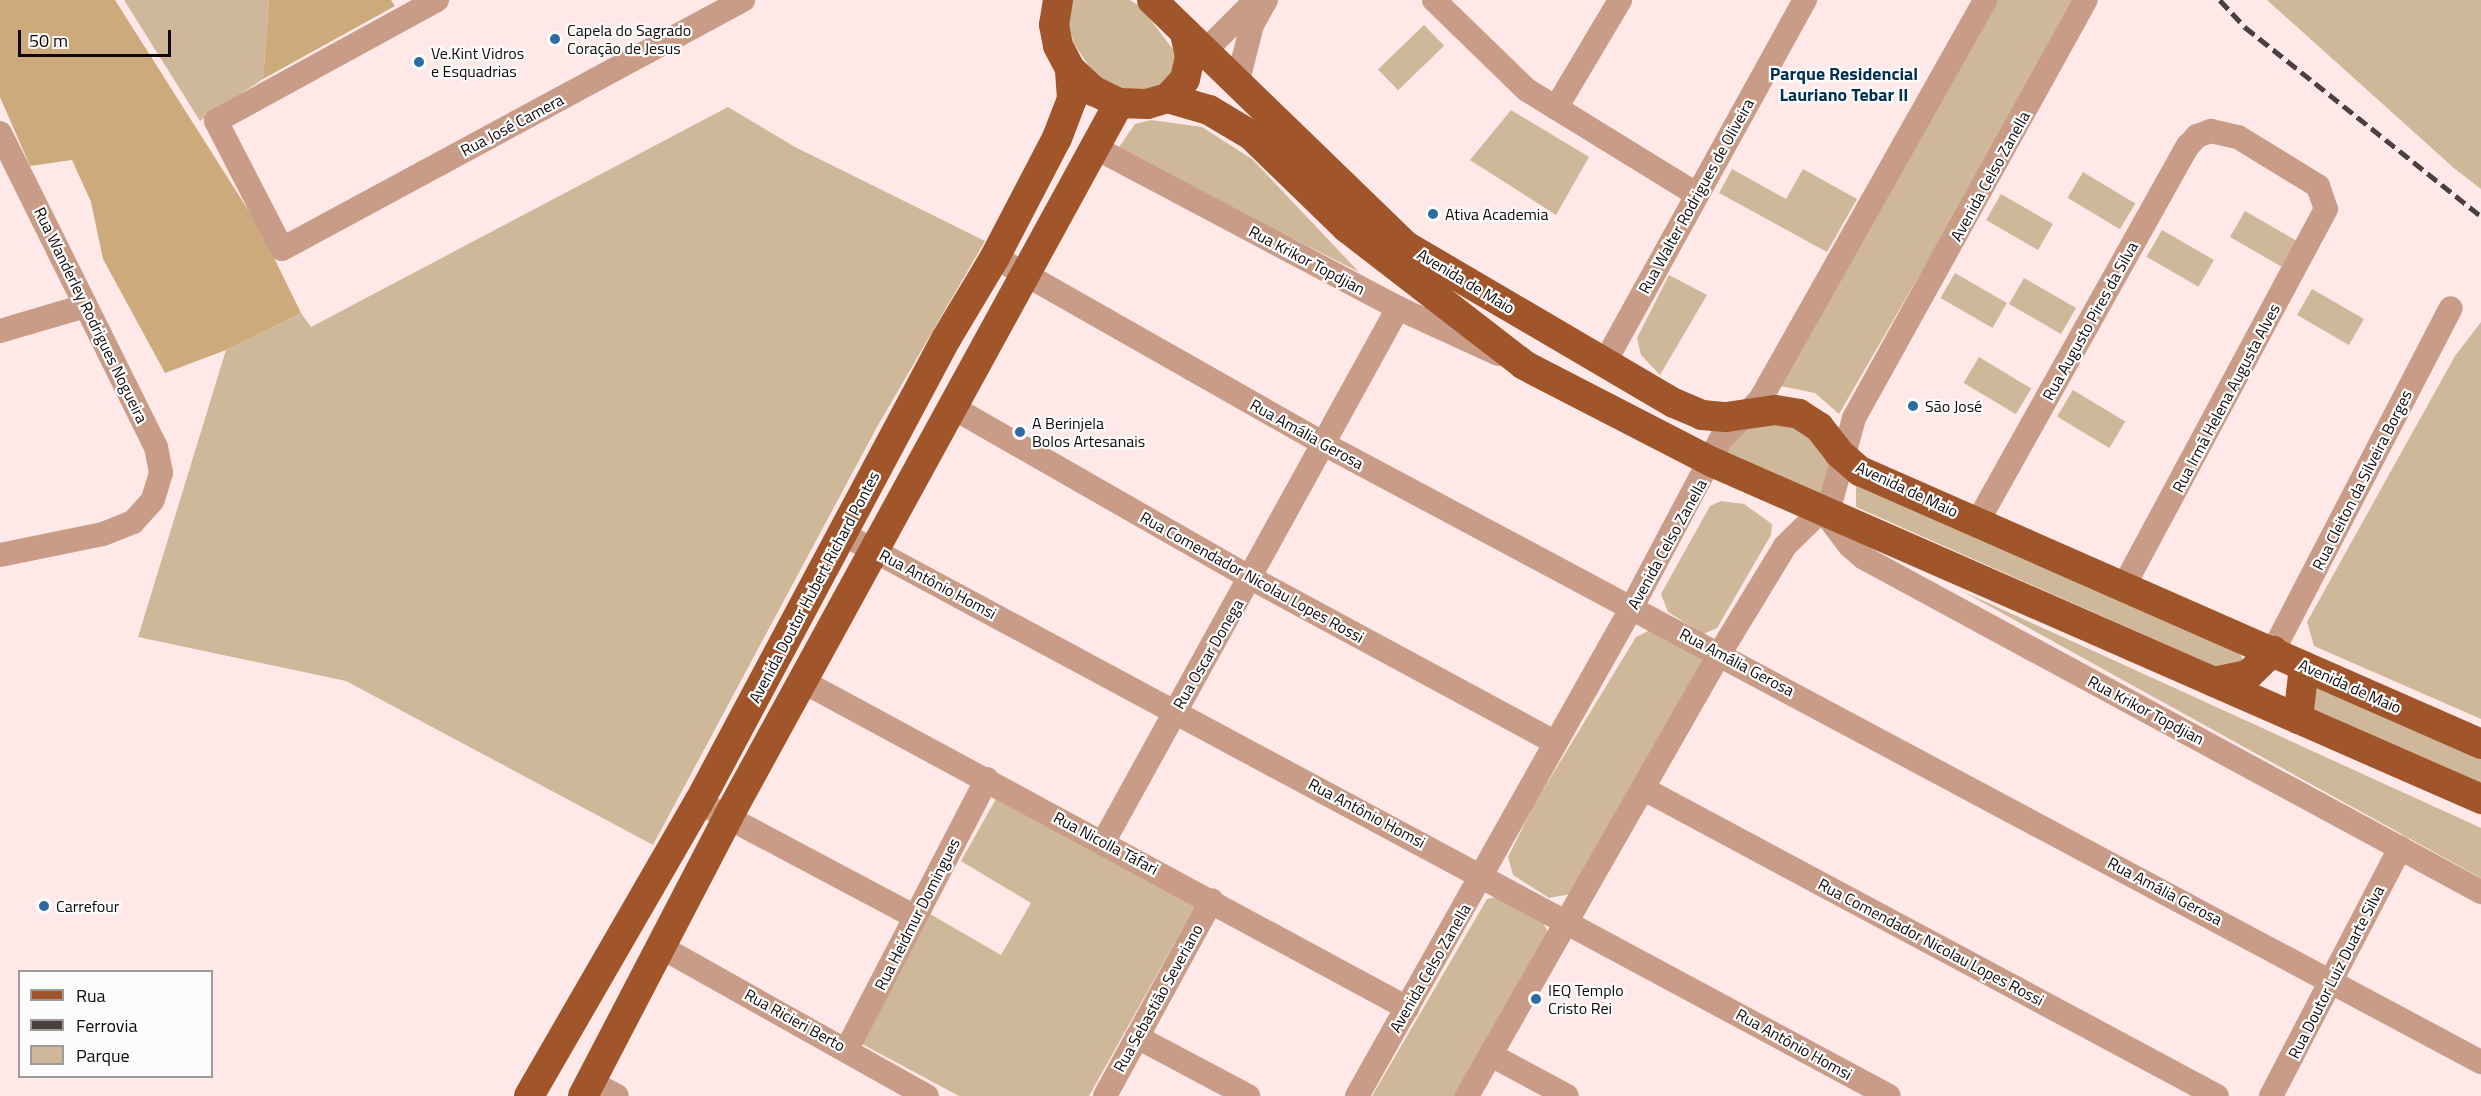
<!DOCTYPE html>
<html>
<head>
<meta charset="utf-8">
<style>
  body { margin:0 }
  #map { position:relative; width:2481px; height:1096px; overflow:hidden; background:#fee9e8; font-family:"Titillium Web",sans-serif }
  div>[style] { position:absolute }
  .green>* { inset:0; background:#cfb799; transform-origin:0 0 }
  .forest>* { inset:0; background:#cdaa7b }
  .minor>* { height:24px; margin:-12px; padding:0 12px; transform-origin:12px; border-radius:12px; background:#c89c87 }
  .major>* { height:30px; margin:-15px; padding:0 15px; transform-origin:15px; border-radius:15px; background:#a0552a }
  .rail>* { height:4.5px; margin-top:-2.25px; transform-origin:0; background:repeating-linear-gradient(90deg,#4b4040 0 12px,transparent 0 18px) }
  .dots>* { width:16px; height:16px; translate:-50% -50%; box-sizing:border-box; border:3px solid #fcfcfc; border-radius:50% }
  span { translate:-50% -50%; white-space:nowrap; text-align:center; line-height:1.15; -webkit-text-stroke:4.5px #fcfcfc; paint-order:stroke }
  .poi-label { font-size:16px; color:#110909 }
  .left { translate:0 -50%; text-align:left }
  .street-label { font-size:16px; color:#110909 }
  .neighbourhood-label { font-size:18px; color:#002f53; font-weight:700 }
  .legend { position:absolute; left:18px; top:970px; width:195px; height:108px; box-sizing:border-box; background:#fcfcfc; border:2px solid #9e9b9b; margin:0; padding:8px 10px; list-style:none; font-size:18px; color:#110909 }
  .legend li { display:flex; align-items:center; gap:12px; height:30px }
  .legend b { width:30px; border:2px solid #9e9b9b }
  .scale { position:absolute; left:18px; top:30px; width:153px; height:27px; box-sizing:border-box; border:3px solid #110909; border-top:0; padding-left:8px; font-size:18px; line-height:21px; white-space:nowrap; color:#110909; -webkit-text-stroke:4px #fcfcfc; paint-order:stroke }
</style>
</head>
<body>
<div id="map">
  <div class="green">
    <i style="clip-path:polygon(124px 0,269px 0,263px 79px,200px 121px)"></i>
    <i style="clip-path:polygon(1069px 0,1130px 0,1141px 7px,1181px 60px,1164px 89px,1121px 90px,1097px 78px,1074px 44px,1069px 27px)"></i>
    <i style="clip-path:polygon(1996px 0,2073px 0,2074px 8px,1839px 414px,1815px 393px,1775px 385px)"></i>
    <i style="clip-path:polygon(2267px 0,2481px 0,2481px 189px,2455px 169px)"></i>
    <i style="left:1424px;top:25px;width:29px;height:64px;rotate:46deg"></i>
    <i style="clip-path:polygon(728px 107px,795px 147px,985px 241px,877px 427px,653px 845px,346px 681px,138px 637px,226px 350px,301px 313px,311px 327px)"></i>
    <i style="clip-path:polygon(1511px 110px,1589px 157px,1556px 215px,1470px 160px)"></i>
    <i style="clip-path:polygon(1151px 120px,1202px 127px,1252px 159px,1359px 272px,1117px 150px,1135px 124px)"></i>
    <i style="clip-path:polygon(1732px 169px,1786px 199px,1803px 169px,1857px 199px,1827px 252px,1719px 193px)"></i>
    <i style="left:2083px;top:172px;width:61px;height:30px;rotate:31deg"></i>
    <i style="left:2001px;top:194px;width:60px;height:30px;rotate:30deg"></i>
    <i style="left:2245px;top:211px;width:60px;height:30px;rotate:30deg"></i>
    <i style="left:2162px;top:230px;width:60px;height:31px;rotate:30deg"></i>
    <i style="left:1955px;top:273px;width:60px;height:29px;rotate:30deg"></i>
    <i style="clip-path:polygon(1669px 275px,1707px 295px,1660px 375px,1641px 355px,1637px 338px)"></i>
    <i style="left:2024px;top:278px;width:60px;height:30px;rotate:30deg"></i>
    <i style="left:2312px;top:289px;width:60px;height:30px;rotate:30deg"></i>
    <i style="clip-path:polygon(2481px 322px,2481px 719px,2314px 646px,2307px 622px,2455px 356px)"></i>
    <i style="left:1979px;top:357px;width:61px;height:30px;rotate:31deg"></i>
    <i style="left:2073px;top:390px;width:61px;height:31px;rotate:31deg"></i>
    <i style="clip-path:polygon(1774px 419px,1816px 436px,1830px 466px,1823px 500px,1723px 458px,1742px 430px)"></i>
    <i style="clip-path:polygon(1856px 481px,2236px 646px,2243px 660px,2228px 672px,1856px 507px)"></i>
    <i style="clip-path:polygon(1721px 501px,1744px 504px,1772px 524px,1771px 535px,1717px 628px,1703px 634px,1668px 612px,1661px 594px,1710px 506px)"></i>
    <i style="clip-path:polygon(1962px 591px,2481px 828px,2481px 878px)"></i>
    <i style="clip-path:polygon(1654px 628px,1691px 643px,1704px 661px,1571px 894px,1549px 898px,1513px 875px,1508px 857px,1535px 803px,1636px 637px)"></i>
    <i style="clip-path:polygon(2318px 685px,2481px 756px,2481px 783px,2311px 708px,2308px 697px)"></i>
    <i style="clip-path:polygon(997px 797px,1198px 901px,1089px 1096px,959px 1096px,860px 1043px,930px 914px,1001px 955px,1031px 903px,961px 861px)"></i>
    <i style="clip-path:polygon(1499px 896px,1541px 919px,1547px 930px,1544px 942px,1458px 1096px,1372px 1096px,1487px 899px)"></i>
  </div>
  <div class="forest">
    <i style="clip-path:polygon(0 0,115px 0,259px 227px,301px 313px,226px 350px,165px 373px,103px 259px,91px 202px,72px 160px,30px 166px,0 97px)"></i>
    <i style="clip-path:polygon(269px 0,391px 0,395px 6px,263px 79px)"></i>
  </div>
  <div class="minor">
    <i style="left:437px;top:0;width:252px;rotate:151.3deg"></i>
    <i style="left:216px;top:121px;width:144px;rotate:62.7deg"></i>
    <i style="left:282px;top:249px;width:524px;rotate:-28.37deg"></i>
    <i style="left:1434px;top:0;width:129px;rotate:44.1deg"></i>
    <i style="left:1527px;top:90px;width:198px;rotate:31.6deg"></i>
    <i style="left:1203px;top:53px;width:75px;rotate:-45deg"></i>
    <i style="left:1238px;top:80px;width:57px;rotate:-75.7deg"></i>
    <i style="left:1252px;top:25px;width:29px;rotate:-61deg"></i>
    <i style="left:1556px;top:108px;width:126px;rotate:-59.3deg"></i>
    <i style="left:0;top:133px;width:351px;rotate:63.6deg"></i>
    <i style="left:156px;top:447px;width:26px;rotate:79deg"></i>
    <i style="left:161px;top:473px;width:28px;rotate:107deg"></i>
    <i style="left:153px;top:500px;width:30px;rotate:132deg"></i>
    <i style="left:133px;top:522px;width:32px;rotate:158deg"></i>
    <i style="left:103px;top:534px;width:105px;rotate:168.5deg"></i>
    <i style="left:1094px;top:147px;width:344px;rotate:27.9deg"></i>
    <i style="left:1398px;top:308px;width:110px;rotate:24.7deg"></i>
    <i style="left:995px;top:257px;width:376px;rotate:29.6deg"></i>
    <i style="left:1322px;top:443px;width:1314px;rotate:28.11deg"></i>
    <i style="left:0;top:331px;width:89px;rotate:-16.4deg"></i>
    <i style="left:1605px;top:362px;width:414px;rotate:-61.1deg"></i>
    <i style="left:952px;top:407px;width:344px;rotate:29.8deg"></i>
    <i style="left:1251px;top:578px;width:345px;rotate:28.4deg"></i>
    <i style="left:1824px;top:512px;width:43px;rotate:52.6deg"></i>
    <i style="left:1850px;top:546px;width:18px;rotate:41deg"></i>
    <i style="left:1864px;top:558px;width:702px;rotate:28.43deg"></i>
    <i style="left:1978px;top:521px;width:430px;rotate:-60.8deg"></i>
    <i style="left:2188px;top:146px;width:13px;rotate:-48deg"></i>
    <i style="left:2197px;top:136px;width:15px;rotate:-20deg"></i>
    <i style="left:2211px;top:131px;width:28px;rotate:13deg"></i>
    <i style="left:2238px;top:137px;width:94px;rotate:31.5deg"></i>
    <i style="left:2318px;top:186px;width:24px;rotate:71deg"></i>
    <i style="left:2326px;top:209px;width:428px;rotate:118.2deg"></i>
    <i style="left:843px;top:534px;width:1187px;rotate:28.25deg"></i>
    <i style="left:2273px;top:651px;width:386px;rotate:-62.6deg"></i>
    <i style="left:802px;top:681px;width:688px;rotate:28.39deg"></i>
    <i style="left:1644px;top:789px;width:650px;rotate:28.18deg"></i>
    <i style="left:699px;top:802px;width:245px;rotate:28deg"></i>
    <i style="left:1104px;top:841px;width:609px;rotate:-61.12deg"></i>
    <i style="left:661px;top:947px;width:305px;rotate:29.3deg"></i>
    <i style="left:1137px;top:1037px;width:126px;rotate:28deg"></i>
    <i style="left:847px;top:1049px;width:304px;rotate:-62.6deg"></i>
    <i style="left:1491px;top:1055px;width:86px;rotate:28.3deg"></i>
    <i style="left:590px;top:1082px;width:30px;rotate:27deg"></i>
    <i style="left:1105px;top:1096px;width:223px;rotate:-61.4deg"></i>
    <i style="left:1357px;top:1096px;width:561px;rotate:-60.65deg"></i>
    <i style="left:1632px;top:607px;width:190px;rotate:-62.1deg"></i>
    <i style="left:1721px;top:439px;width:55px;rotate:-45deg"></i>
    <i style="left:1760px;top:400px;width:459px;rotate:-60.6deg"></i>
    <i style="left:1467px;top:1096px;width:510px;rotate:-60.27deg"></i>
    <i style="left:1720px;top:653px;width:125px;rotate:-58.7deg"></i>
    <i style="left:1785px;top:546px;width:64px;rotate:-44.4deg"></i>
    <i style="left:1831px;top:501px;width:86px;rotate:-74.5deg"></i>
    <i style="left:1854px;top:418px;width:478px;rotate:-61deg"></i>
    <i style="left:2271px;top:1096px;width:280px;rotate:-62.5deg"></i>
  </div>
  <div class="major">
    <i style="left:1058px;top:0;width:25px;rotate:99deg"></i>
    <i style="left:1054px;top:25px;width:21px;rotate:79deg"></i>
    <i style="left:1058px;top:46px;width:26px;rotate:62deg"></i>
    <i style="left:1070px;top:69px;width:33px;rotate:43deg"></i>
    <i style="left:1094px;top:91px;width:28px;rotate:26deg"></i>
    <i style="left:1119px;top:103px;width:28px;rotate:2deg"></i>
    <i style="left:1147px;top:104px;width:22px;rotate:-16deg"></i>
    <i style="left:1168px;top:98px;width:25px;rotate:-48deg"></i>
    <i style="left:1185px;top:79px;width:23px;rotate:-77deg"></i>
    <i style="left:1190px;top:57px;width:25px;rotate:-102deg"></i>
    <i style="left:1152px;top:0;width:354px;rotate:44.1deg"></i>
    <i style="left:1406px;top:246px;width:311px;rotate:30.4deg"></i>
    <i style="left:1674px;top:403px;width:30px;rotate:23deg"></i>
    <i style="left:1702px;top:415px;width:24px;rotate:5deg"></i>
    <i style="left:1726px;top:417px;width:49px;rotate:-8.1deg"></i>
    <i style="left:1775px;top:410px;width:24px;rotate:9deg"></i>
    <i style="left:1799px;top:414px;width:24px;rotate:33deg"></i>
    <i style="left:1819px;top:427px;width:33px;rotate:52deg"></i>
    <i style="left:1839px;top:453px;width:28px;rotate:41deg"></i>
    <i style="left:1860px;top:471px;width:678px;rotate:23.73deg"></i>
    <i style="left:1168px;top:98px;width:43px;rotate:16.3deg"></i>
    <i style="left:1209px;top:110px;width:49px;rotate:30.8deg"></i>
    <i style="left:1251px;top:135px;width:134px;rotate:44.1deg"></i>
    <i style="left:1347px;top:228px;width:224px;rotate:37.7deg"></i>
    <i style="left:1524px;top:365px;width:212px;rotate:27.3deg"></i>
    <i style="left:1712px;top:462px;width:840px;rotate:23.66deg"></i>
    <i style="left:2214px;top:682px;width:35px;rotate:-12deg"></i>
    <i style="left:2248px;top:675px;width:35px;rotate:-44deg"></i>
    <i style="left:2298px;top:719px;width:53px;rotate:-83.5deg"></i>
    <i style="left:529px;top:1096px;width:340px;rotate:-60deg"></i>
    <i style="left:699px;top:802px;width:525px;rotate:-61.92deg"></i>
    <i style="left:946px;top:339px;width:96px;rotate:-59.1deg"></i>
    <i style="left:995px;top:257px;width:134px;rotate:-62.5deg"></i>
    <i style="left:1057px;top:138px;width:42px;rotate:-69deg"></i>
    <i style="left:1072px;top:99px;width:30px;rotate:-94deg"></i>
    <i style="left:583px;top:1096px;width:314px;rotate:-62.5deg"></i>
    <i style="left:728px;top:817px;width:814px;rotate:-61.29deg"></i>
  </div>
  <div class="rail">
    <i style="left:2220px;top:0;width:37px;rotate:47deg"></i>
    <i style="left:2245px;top:27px;width:302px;rotate:38.7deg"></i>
  </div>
  <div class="dots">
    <i style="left:555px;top:39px;background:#2d6ba2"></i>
    <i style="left:419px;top:62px;background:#2d6ba2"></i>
    <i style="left:1433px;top:214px;background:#2d6ba2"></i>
    <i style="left:1913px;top:406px;background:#2d6ba2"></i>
    <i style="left:1020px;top:432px;background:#2d6ba2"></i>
    <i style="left:44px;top:906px;background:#2d6ba2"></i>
    <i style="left:1536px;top:999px;background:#2d6ba2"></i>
  </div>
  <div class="poi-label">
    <span class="left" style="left:567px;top:39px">Capela do Sagrado<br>Coração de Jesus</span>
    <span class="left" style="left:431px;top:62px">Ve.Kint Vidros<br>e Esquadrias</span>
    <span class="left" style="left:1445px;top:214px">Ativa Academia</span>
    <span class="left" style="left:1925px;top:406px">São José</span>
    <span class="left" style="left:1032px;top:432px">A Berinjela<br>Bolos Artesanais</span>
    <span class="left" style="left:56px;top:906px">Carrefour</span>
    <span class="left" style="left:1548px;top:999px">IEQ Templo<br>Cristo Rei</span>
  </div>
  <div class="street-label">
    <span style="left:512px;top:125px;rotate:-28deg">Rua José Camera</span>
    <span style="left:1990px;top:176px;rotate:-61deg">Avenida Celso Zanella</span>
    <span style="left:1696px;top:196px;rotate:-61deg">Rua Walter Rodrigues de Oliveira</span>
    <span style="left:1307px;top:260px;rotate:28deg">Rua Krikor Topdjian</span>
    <span style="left:1466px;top:281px;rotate:31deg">Avenida de Maio</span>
    <span style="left:91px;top:315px;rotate:64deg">Rua Wanderley Rodrigues Nogueira</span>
    <span style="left:2090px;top:321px;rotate:-61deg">Rua Augusto Pires da Silva</span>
    <span style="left:2226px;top:398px;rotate:-62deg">Rua Irmã Helena Augusta Alves</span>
    <span style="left:1307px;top:434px;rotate:29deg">Rua Amália Gerosa</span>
    <span style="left:2362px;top:480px;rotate:-63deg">Rua Cleiton da Silveira Borges</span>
    <span style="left:1907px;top:489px;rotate:25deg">Avenida de Maio</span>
    <span style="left:1667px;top:544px;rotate:-61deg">Avenida Celso Zanella</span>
    <span style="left:1252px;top:577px;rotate:29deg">Rua Comendador Nicolau Lopes Rossi</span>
    <span style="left:938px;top:584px;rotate:28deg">Rua Antônio Homsi</span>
    <span style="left:814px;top:587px;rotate:-62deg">Avenida Doutor Hubert Richard Pontes</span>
    <span style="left:1208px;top:654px;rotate:-60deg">Rua Oscar Donega</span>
    <span style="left:1737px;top:662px;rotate:28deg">Rua Amália Gerosa</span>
    <span style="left:2350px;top:686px;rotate:24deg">Avenida de Maio</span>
    <span style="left:2146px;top:710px;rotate:28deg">Rua Krikor Topdjian</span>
    <span style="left:1367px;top:813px;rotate:28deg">Rua Antônio Homsi</span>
    <span style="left:1106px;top:843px;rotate:28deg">Rua Nicolla Táfari</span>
    <span style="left:2165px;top:891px;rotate:28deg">Rua Amália Gerosa</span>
    <span style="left:917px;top:914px;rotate:-63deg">Rua Heidmur Domingues</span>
    <span style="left:1931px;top:942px;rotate:28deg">Rua Comendador Nicolau Lopes Rossi</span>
    <span style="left:1430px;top:968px;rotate:-60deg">Avenida Celso Zanella</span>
    <span style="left:2336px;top:972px;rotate:-63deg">Rua Doutor Luiz Duarte Silva</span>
    <span style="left:1158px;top:998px;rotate:-61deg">Rua Sebastião Severiano</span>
    <span style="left:795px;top:1020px;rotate:29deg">Rua Ricieri Berto</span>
    <span style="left:1794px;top:1044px;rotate:29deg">Rua Antônio Homsi</span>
  </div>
  <div class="neighbourhood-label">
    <span style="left:1844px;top:85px">Parque Residencial<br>Lauriano Tebar II</span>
  </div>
  <ul class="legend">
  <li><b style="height:8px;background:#a0552a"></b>Rua</li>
  <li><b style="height:8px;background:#4b4040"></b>Ferrovia</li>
  <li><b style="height:16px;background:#cfb799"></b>Parque</li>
  </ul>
  <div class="scale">50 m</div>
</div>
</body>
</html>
